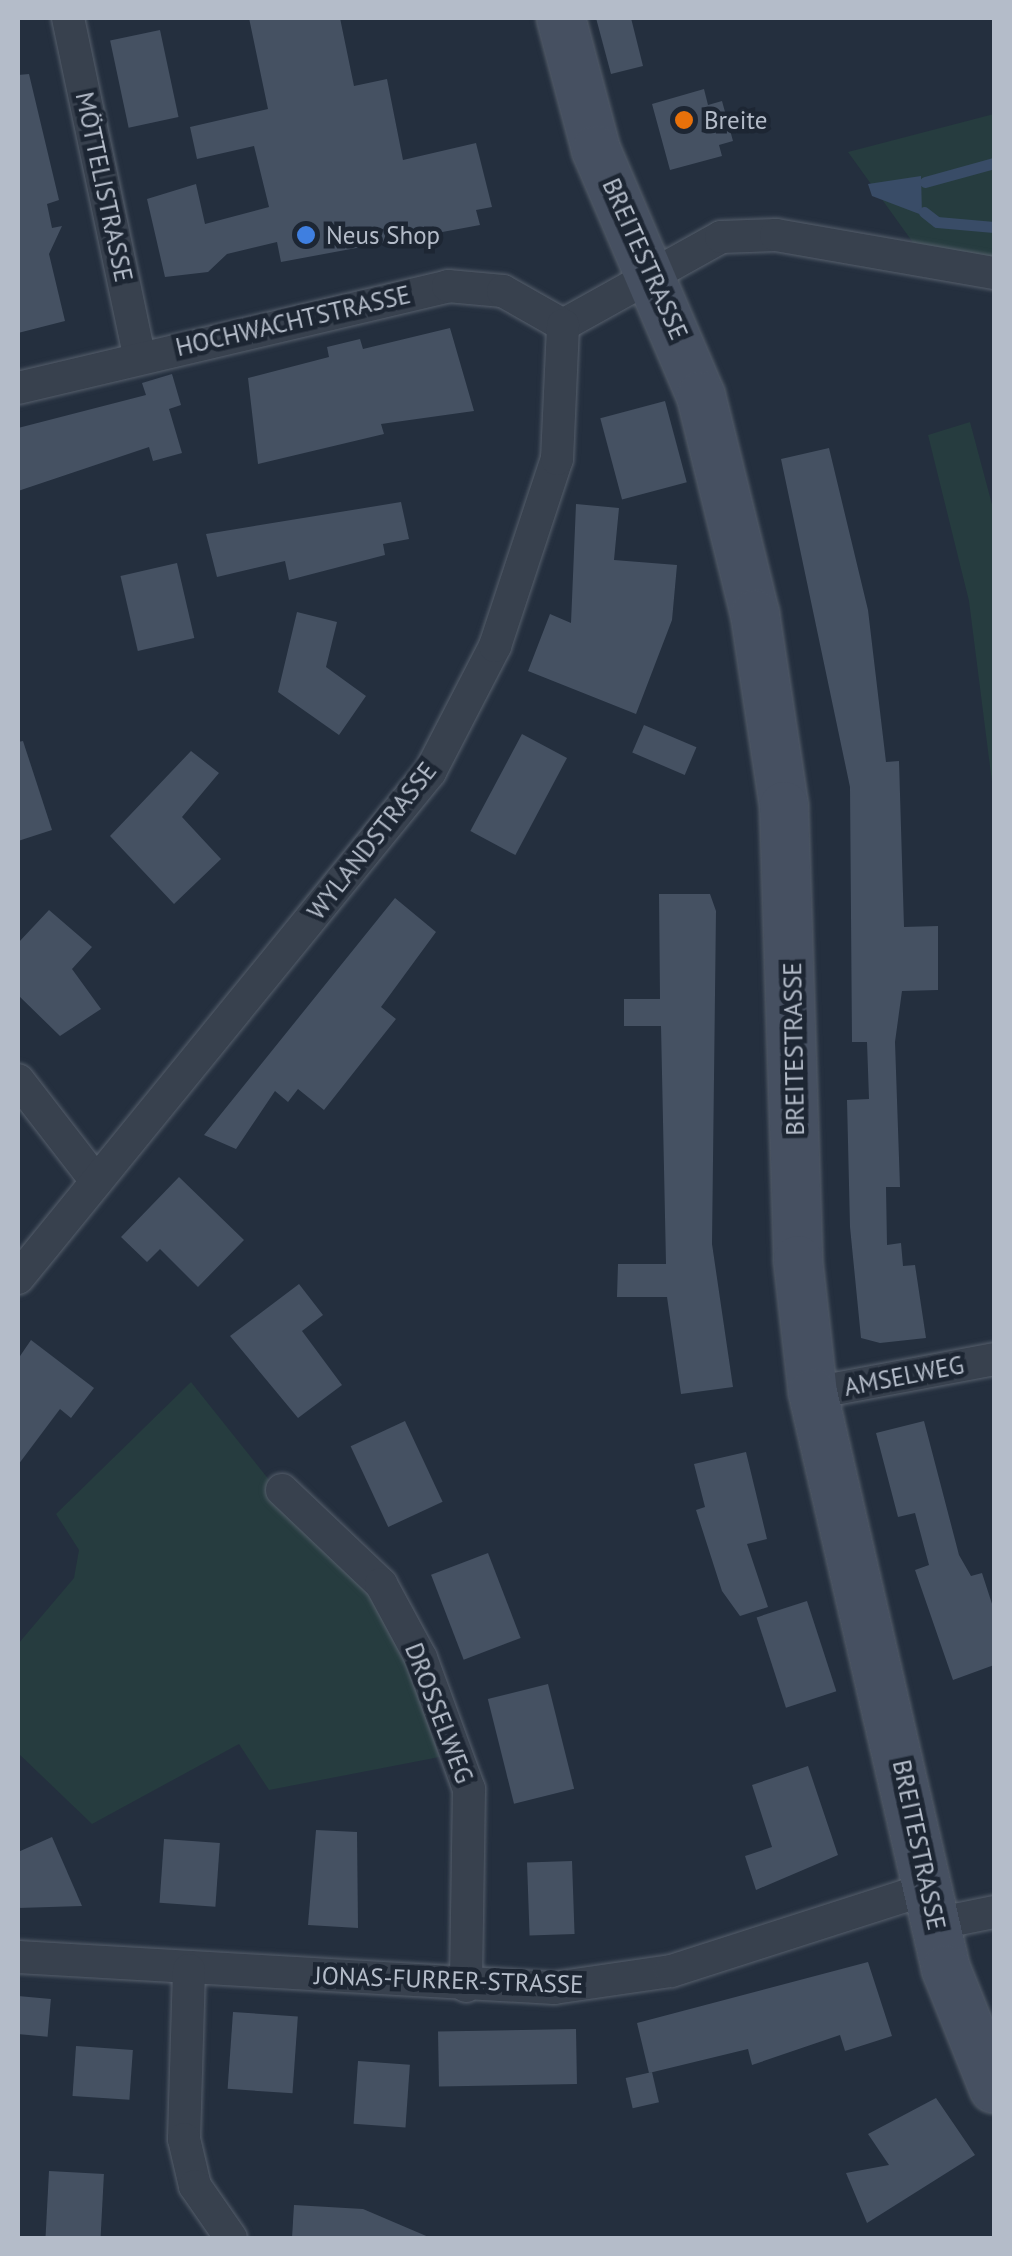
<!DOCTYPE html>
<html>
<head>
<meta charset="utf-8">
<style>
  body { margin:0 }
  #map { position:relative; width:1012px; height:2256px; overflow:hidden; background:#242f3e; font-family:"PT Sans",sans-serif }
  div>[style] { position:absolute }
  .green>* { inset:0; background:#263c3f }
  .water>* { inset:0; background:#394c67 }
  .stream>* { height:11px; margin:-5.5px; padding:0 5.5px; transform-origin:5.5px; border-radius:5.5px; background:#394c67 }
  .building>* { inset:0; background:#455162; transform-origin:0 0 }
  .roads { filter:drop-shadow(0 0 2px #565f6c) drop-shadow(0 0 2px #565f6c) }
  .minor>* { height:32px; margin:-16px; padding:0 16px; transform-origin:16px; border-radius:16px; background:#38414e }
  .secondary>* { height:48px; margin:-24px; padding:0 24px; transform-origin:24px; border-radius:24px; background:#465061 }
  .dots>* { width:28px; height:28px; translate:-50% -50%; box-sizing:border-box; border:5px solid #1d2633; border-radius:50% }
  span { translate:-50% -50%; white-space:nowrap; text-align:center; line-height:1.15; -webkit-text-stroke:9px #1d2633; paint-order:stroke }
  .poi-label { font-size:25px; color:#b4bcc9 }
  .left { translate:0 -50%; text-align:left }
  .street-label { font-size:25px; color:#b4bcc9 }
  .frame { position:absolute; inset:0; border:20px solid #b4bcc9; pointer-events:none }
</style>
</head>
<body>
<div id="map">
  <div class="green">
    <i style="clip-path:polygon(994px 114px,994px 273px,924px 258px,848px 152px)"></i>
    <i style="clip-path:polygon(970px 422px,994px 512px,994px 798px,969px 601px,928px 435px)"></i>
    <i style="clip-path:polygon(191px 1382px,278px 1491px,381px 1584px,455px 1754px,269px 1790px,239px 1744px,92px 1824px,18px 1753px,18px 1644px,74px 1578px,79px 1550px,56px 1514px)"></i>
  </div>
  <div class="water">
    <i style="clip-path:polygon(921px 176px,922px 215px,872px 196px,868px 184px)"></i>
  </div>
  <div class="stream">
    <i style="left:925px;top:182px;width:72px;rotate:-15.4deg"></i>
    <i style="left:924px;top:212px;width:16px;rotate:38deg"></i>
    <i style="left:937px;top:222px;width:57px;rotate:5deg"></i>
  </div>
  <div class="building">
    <i style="clip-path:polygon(249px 18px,340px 18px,354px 86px,387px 79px,403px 160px,476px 143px,492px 207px,476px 210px,480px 225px,281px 262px,277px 242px,227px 254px,208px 272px,165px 277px,147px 199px,196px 184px,205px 224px,269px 207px,254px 146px,197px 159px,190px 127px,268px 109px)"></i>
    <i style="clip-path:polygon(596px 18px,631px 18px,643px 66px,611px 74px)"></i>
    <i style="left:160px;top:30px;width:89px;height:51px;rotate:78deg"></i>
    <i style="clip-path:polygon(29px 74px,59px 200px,47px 204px,52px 228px,62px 226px,49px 254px,65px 321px,18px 333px,18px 75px)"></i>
    <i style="clip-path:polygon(704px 89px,708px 105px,722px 101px,733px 141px,719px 145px,722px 156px,670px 170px,652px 104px)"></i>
    <i style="clip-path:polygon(450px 328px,474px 411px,381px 424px,384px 434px,258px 464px,248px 378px,329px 357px,327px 347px,360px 339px,363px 349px)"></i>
    <i style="clip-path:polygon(172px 374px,181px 405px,169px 409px,182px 453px,153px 461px,149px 447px,18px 491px,18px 428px,146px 395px,142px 383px)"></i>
    <i style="left:665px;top:401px;width:84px;height:67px;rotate:75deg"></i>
    <i style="clip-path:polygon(829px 448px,868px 610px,886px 762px,899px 761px,904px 927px,938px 926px,938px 990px,902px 991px,895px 1042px,900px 1187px,886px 1187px,887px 1245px,901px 1243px,903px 1266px,915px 1265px,926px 1338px,880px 1343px,861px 1338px,850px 1227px,847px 1100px,869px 1099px,867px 1042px,852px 1042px,850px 787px,781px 459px)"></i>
    <i style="clip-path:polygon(401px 502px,409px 539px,383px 544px,385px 555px,289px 580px,285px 561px,217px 577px,206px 534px)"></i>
    <i style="clip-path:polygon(576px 504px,619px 508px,614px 560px,677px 565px,672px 620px,636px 714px,528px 671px,550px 614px,571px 623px)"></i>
    <i style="left:177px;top:563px;width:77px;height:58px;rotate:77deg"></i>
    <i style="clip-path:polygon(297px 612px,337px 622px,326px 667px,366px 696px,339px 735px,278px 692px)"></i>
    <i style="left:644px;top:725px;width:57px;height:30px;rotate:23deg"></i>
    <i style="left:522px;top:734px;width:51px;height:110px;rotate:28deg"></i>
    <i style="clip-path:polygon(23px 741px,52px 830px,18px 841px,18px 742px)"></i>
    <i style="clip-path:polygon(191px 751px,219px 773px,182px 817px,221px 859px,174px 904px,110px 836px)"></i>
    <i style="clip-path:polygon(659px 894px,710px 894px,716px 911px,712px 1244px,733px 1387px,681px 1394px,667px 1297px,617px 1297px,618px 1264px,666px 1264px,661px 1026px,624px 1026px,624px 999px,660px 999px)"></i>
    <i style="clip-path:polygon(395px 898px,436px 932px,381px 1007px,396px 1019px,324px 1110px,298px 1089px,288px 1102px,275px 1091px,236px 1149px,204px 1135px)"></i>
    <i style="clip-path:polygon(49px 910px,92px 947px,72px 969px,101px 1009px,60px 1036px,18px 995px,18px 943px)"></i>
    <i style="clip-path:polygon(179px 1177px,244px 1240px,198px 1287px,160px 1249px,147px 1262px,121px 1237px)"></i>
    <i style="clip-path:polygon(299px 1284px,323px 1315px,302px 1331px,342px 1385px,298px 1418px,230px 1336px)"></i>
    <i style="clip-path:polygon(31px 1340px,94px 1388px,71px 1418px,60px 1409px,18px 1465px,18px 1359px)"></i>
    <i style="left:405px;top:1421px;width:89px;height:60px;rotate:65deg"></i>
    <i style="clip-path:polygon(924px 1421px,959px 1555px,971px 1576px,982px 1573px,994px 1610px,994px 1665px,953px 1680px,915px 1570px,929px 1565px,915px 1513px,898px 1517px,876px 1433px)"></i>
    <i style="clip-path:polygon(746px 1452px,767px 1539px,747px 1544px,768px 1607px,740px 1616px,722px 1591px,696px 1510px,705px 1507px,694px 1464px)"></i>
    <i style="left:488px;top:1553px;width:91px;height:61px;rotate:69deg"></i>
    <i style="left:807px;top:1601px;width:95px;height:53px;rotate:72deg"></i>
    <i style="left:548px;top:1684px;width:108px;height:62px;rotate:76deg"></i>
    <i style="clip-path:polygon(808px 1766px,838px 1855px,756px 1890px,745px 1856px,772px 1847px,752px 1785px)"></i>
    <i style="clip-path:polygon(316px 1830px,357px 1832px,358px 1928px,308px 1925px)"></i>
    <i style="clip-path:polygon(52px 1837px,82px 1906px,18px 1908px,18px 1852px)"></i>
    <i style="left:164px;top:1839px;width:56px;height:64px;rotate:4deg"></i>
    <i style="left:572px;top:1861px;width:73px;height:45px;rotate:88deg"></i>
    <i style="clip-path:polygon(868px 1962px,892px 2036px,845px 2051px,840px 2035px,752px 2065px,748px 2049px,649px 2073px,637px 2023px)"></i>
    <i style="left:18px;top:1996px;width:33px;height:38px;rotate:5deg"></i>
    <i style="left:233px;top:2012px;width:65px;height:77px;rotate:4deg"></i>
    <i style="left:576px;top:2029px;width:55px;height:138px;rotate:89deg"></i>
    <i style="left:76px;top:2046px;width:57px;height:50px;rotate:4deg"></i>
    <i style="left:358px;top:2061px;width:52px;height:63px;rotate:4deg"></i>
    <i style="left:652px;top:2072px;width:31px;height:27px;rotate:77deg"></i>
    <i style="clip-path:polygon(936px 2098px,975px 2155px,867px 2223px,846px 2173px,889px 2165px,868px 2134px)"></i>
    <i style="left:49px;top:2171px;width:55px;height:67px;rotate:3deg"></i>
    <i style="clip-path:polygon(294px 2205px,363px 2209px,431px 2238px,292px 2238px)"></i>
  </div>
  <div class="roads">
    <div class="minor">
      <i style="left:68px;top:18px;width:345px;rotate:78.1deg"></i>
      <i style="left:563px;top:325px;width:181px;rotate:-29.1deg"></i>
      <i style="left:721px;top:237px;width:55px;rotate:-2.1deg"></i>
      <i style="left:776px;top:235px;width:221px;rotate:9.9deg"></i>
      <i style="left:18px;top:388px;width:442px;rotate:-13.3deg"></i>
      <i style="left:448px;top:286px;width:55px;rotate:5.2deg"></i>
      <i style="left:503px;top:291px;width:69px;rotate:29.5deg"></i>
      <i style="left:18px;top:1080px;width:128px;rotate:52.3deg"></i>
      <i style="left:18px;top:1278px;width:653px;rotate:-50.85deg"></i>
      <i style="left:430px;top:772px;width:142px;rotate:-62.7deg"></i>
      <i style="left:495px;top:646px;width:197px;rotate:-71.7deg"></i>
      <i style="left:557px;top:459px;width:134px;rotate:-87.4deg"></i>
      <i style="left:813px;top:1393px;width:184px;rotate:-10.6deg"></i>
      <i style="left:282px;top:1490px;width:137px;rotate:43.5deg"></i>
      <i style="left:381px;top:1584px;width:84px;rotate:61.6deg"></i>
      <i style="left:421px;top:1658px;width:140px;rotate:69.9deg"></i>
      <i style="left:469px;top:1789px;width:197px;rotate:90.9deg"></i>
      <i style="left:935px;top:1924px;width:60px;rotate:-11.5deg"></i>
      <i style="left:18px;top:1957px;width:537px;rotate:3.31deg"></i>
      <i style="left:554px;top:1988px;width:118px;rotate:-8.3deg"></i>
      <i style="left:671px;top:1971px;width:268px;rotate:-17.8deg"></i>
      <i style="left:189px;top:1970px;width:169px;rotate:91.7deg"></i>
      <i style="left:184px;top:2139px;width:48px;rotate:76.8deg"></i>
      <i style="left:195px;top:2186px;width:63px;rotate:55.3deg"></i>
    </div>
    <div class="secondary">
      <i style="left:561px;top:18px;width:137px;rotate:75.1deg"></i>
      <i style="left:596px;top:150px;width:267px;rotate:66.9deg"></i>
      <i style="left:701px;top:396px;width:225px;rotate:76.1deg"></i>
      <i style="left:755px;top:614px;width:194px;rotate:81.4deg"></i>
      <i style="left:784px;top:806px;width:454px;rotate:88.2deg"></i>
      <i style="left:798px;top:1260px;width:134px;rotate:83.6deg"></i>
      <i style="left:813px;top:1393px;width:591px;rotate:77deg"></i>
      <i style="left:946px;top:1969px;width:129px;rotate:68.2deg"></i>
    </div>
  </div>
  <div class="dots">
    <i style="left:684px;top:120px;background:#e8710a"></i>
    <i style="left:306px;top:235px;background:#3f7fe0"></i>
  </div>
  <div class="poi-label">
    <span class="left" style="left:704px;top:120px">Breite</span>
    <span class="left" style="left:326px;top:235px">Neus Shop</span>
  </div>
  <div class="street-label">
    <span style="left:104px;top:187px;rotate:78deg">MÖTTELISTRASSE</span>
    <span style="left:645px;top:259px;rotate:66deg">BREITESTRASSE</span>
    <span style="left:293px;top:321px;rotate:-13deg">HOCHWACHTSTRASSE</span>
    <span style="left:372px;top:841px;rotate:-52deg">WYLANDSTRASSE</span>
    <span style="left:794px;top:1049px;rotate:-91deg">BREITESTRASSE</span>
    <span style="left:904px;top:1376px;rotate:-11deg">AMSELWEG</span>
    <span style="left:439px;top:1713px;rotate:69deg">DROSSELWEG</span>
    <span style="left:919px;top:1845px;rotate:78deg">BREITESTRASSE</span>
    <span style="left:449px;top:1980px;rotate:2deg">JONAS-FURRER-STRASSE</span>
  </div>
  <div class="frame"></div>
</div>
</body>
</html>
